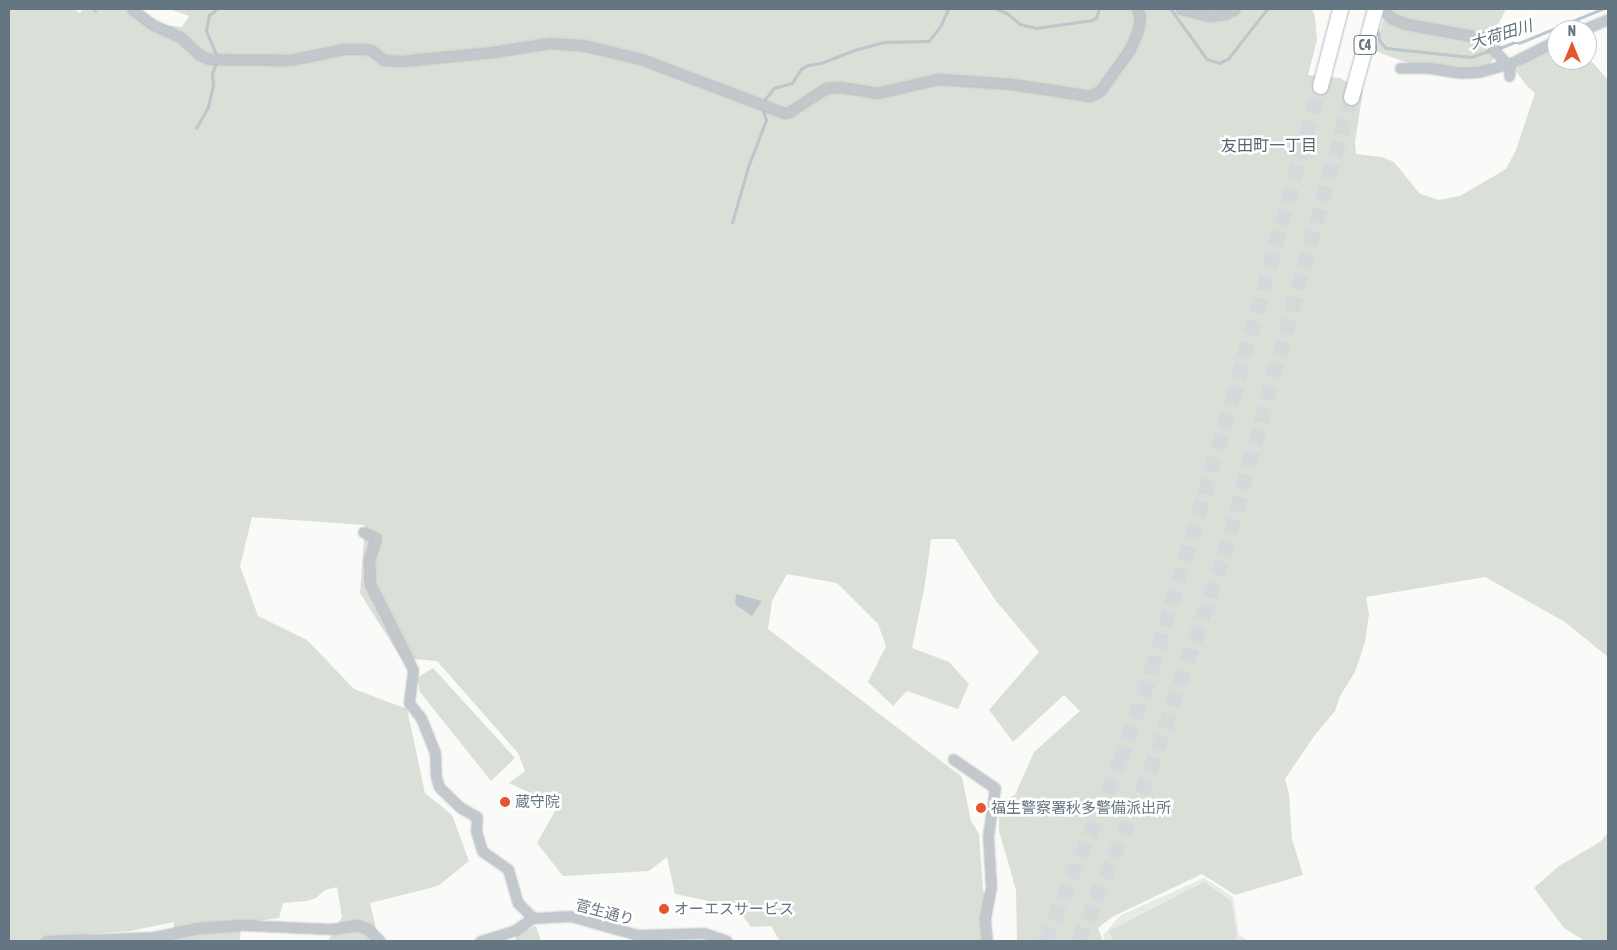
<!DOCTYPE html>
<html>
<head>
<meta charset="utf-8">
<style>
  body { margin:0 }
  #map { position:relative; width:1617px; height:950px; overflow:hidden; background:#fafaf8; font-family:"Asap Condensed","Noto Sans JP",sans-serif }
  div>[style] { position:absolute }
  .built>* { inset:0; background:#e8e9e9 }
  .green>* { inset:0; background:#dadfd7 }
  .water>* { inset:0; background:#bbc7cb }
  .stream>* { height:2.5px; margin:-1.25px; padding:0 1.25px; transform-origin:1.25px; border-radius:1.25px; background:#bbc7cb }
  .motorway-tunnel>* { height:15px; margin-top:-7.5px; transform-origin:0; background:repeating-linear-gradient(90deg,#d5d9db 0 15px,transparent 0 23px) }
  .roads { filter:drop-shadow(0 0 1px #b4b9bd) drop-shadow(0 0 1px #b4b9bd) }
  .minor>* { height:9px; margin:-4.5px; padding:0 4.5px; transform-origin:4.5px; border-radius:4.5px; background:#c3c8cc }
  .motorway>* { height:15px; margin:-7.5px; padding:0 7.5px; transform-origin:7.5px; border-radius:7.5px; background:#fff }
  .dots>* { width:14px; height:14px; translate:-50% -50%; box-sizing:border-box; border:2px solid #fff; border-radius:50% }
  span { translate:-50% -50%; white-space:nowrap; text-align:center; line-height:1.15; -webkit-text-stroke:5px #fff; paint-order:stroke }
  .shield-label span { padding:1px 4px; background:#fff; border:1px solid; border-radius:4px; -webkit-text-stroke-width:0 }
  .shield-label { font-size:14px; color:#657683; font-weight:700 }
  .poi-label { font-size:15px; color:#657683 }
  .left { translate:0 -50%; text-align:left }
  .street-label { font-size:15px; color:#657683 }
  .water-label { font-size:16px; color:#60757c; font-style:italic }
  .neighbourhood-label { font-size:16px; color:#57646e }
  .frame { position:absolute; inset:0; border:10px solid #657683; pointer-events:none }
  .north { position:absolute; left:1547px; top:20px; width:50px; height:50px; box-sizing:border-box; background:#fff; border:1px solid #c1c8cd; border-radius:50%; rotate:0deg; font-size:14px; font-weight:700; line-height:20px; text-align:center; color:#657683 }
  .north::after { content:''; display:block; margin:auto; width:18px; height:22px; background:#e4572e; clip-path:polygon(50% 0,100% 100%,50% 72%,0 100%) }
</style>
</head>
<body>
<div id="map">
  <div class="built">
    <i style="clip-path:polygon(1204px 878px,1233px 897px,1239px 935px,1249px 941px,1105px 941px,1103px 935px,1121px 915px)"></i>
  </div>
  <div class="green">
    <i style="clip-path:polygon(9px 9px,74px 9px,80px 13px,83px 9px,138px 9px,155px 24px,182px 27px,189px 16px,170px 9px,1312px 9px,1315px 17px,1317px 40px,1308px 75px,1340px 78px,1363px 91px,1355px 142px,1356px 154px,1382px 157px,1394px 162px,1420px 194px,1439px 200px,1460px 196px,1506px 169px,1516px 150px,1535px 93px,1526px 85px,1516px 71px,1529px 51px,1557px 37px,1557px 60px,1587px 60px,1587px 56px,1608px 80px,1608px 657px,1565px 622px,1485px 577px,1366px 597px,1369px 614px,1365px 642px,1355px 672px,1340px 696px,1335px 711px,1314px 736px,1285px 779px,1289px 794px,1292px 839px,1303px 875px,1235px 895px,1202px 874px,1112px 917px,1098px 928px,1103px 941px,1017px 941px,1016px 890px,999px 831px,999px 801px,1015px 795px,1034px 752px,1080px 711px,1064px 695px,1013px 742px,989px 710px,1039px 652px,996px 601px,955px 539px,931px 539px,925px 584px,912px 648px,949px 662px,969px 684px,958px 709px,907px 691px,893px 706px,868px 682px,886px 646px,878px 624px,837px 583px,787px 574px,772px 601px,768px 629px,962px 777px,971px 821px,979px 834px,983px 891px,993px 908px,987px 941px,780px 941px,771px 926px,751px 927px,736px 907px,675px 894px,667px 857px,649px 871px,563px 876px,537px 843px,558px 806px,509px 783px,525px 771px,518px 753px,437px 661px,401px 658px,360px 593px,365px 525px,252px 517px,240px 566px,258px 616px,307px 640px,354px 689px,407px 709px,425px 793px,452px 815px,469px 861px,438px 886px,370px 903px,379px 941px,328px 941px,342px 917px,337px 887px,325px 890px,316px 898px,307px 901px,283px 903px,279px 918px,241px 923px,240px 941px,140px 941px,173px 936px,174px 922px,130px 931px,89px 934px,79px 939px,65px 941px,9px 941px)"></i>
    <i style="clip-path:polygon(1386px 9px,1506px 9px,1496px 29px,1501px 47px,1488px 67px,1466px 71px,1422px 68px,1375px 51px)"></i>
    <i style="clip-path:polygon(433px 668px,515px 758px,491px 781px,420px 692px,417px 678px)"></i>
    <i style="clip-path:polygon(1608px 833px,1608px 941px,1585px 941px,1564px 928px,1534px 888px,1559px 866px,1600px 842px)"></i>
    <i style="clip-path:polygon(1204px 882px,1231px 901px,1237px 938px,1235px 941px,1113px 941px,1109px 931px)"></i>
    <i style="clip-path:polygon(536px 926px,541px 941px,515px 941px,516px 933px)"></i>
  </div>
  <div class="water">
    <i style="clip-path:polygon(736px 594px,762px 601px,752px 616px,735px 604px)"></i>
  </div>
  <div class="stream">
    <i style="left:765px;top:9px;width:20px"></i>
    <i style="left:911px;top:9px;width:12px"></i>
    <i style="left:997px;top:9px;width:11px;rotate:22deg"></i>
    <i style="left:1007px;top:13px;width:17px;rotate:40deg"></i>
    <i style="left:1020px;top:24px;width:16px;rotate:14deg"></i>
    <i style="left:1036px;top:28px;width:57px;rotate:-8.1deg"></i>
    <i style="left:1092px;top:20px;width:4px;rotate:-27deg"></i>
    <i style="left:1096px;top:18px;width:9px;rotate:-72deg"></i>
    <i style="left:1171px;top:9px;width:62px;rotate:54.2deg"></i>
    <i style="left:1207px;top:59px;width:13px;rotate:18deg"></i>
    <i style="left:1219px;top:63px;width:10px;rotate:-24deg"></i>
    <i style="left:1228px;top:59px;width:63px;rotate:-52deg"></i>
    <i style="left:95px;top:11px;width:2px;rotate:-90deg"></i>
    <i style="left:1377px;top:26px;width:15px;rotate:79deg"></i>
    <i style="left:1380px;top:41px;width:9px;rotate:49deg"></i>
    <i style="left:1386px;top:48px;width:85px;rotate:6deg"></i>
    <i style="left:1471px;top:57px;width:21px;rotate:-19deg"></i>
    <i style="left:1497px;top:49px;width:17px;rotate:-21deg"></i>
    <i style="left:1513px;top:43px;width:6px"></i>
    <i style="left:1519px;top:43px;width:90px;rotate:-22.3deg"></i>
    <i style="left:217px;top:57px;width:28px;rotate:-113deg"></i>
    <i style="left:206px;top:31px;width:16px;rotate:-79deg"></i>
    <i style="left:209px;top:15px;width:10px;rotate:-37deg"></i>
    <i style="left:763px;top:102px;width:18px;rotate:-52deg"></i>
    <i style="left:774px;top:88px;width:19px;rotate:-16deg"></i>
    <i style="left:792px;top:83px;width:17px;rotate:-57deg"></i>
    <i style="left:801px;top:69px;width:8px;rotate:-30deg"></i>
    <i style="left:808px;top:65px;width:13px;rotate:-9deg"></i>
    <i style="left:821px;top:63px;width:40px;rotate:-21deg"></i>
    <i style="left:858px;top:49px;width:27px;rotate:-15deg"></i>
    <i style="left:884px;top:42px;width:45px;rotate:-1.3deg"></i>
    <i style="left:929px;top:41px;width:20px;rotate:-53deg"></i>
    <i style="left:941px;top:25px;width:17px;rotate:-66deg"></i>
    <i style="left:196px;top:128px;width:24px;rotate:-60deg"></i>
    <i style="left:208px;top:107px;width:23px;rotate:-77deg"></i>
    <i style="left:213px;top:85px;width:12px;rotate:-95deg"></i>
    <i style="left:212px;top:73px;width:12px;rotate:-66deg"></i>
    <i style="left:732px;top:223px;width:58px;rotate:-74.1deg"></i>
    <i style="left:748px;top:167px;width:50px;rotate:-69deg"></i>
    <i style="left:766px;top:120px;width:13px;rotate:-108deg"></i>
  </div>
  <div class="motorway-tunnel">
    <i style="left:1045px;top:941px;width:195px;rotate:-67.4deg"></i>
    <i style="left:1120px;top:761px;width:96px;rotate:-70.6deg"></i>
    <i style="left:1152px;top:670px;width:281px;rotate:-73.4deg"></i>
    <i style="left:1232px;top:401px;width:327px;rotate:-74.4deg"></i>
    <i style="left:1078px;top:941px;width:185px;rotate:-67deg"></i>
    <i style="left:1150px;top:771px;width:228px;rotate:-71.1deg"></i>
    <i style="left:1224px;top:555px;width:475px;rotate:-74.5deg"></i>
  </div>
  <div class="roads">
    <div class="minor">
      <i style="left:132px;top:9px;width:25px;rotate:37deg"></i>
      <i style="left:152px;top:24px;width:31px;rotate:25deg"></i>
      <i style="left:180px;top:37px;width:27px;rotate:42deg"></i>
      <i style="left:200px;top:55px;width:10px;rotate:24deg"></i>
      <i style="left:209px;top:59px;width:81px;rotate:0.7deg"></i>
      <i style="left:290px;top:60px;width:54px;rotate:-11.7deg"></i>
      <i style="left:343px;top:49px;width:20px"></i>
      <i style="left:363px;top:49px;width:8px;rotate:7deg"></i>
      <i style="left:371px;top:50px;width:16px;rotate:38deg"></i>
      <i style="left:384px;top:60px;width:17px;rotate:3deg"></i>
      <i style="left:401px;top:61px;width:92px;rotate:-5.6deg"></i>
      <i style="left:493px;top:52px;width:58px;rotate:-9deg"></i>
      <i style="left:550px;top:43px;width:32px;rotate:4deg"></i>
      <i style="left:582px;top:45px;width:61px;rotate:13.3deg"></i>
      <i style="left:641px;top:59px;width:153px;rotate:20.7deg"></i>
      <i style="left:784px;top:113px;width:5px;rotate:-11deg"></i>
      <i style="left:789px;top:112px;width:44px;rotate:-33deg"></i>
      <i style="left:826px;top:88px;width:14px;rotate:-4deg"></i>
      <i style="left:840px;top:87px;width:37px;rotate:9deg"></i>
      <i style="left:877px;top:93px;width:63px;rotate:-12.9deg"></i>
      <i style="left:938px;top:79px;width:74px;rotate:3.9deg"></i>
      <i style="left:1012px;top:84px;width:79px;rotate:8.7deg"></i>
      <i style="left:1090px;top:96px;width:11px;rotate:-27deg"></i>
      <i style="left:1100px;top:91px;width:52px;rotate:-54.5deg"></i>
      <i style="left:1130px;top:49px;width:21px;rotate:-67deg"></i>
      <i style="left:1138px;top:30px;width:14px;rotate:-82deg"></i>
      <i style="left:1140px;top:16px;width:8px;rotate:-113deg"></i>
      <i style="left:1181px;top:9px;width:30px;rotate:14deg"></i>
      <i style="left:1210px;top:16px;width:15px;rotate:-8deg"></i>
      <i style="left:1225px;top:14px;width:11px;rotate:-27deg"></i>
      <i style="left:1383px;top:9px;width:12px;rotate:48deg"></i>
      <i style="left:1391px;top:18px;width:16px;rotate:22deg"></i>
      <i style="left:1406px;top:24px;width:79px;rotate:10.2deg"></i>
      <i style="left:1484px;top:38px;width:35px;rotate:49deg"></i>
      <i style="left:1507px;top:64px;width:6px;rotate:59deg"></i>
      <i style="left:1510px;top:69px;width:7px;rotate:98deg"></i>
      <i style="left:1582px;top:30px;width:28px;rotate:-23deg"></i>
      <i style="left:1400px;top:68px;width:29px"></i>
      <i style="left:1429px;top:68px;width:31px;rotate:9deg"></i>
      <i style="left:1460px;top:73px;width:19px;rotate:-3deg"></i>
      <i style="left:1479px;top:72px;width:35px;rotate:-16deg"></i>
      <i style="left:1513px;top:62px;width:49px;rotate:-26.6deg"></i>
      <i style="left:363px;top:532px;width:14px;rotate:25deg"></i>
      <i style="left:376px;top:538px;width:22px;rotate:108deg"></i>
      <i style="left:369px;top:559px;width:25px;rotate:88deg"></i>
      <i style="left:370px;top:584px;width:96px;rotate:63.4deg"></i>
      <i style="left:413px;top:670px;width:33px;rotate:97deg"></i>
      <i style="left:409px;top:703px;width:19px;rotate:51deg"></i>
      <i style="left:421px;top:718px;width:37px;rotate:68deg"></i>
      <i style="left:435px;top:752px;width:25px;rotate:88deg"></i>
      <i style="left:436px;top:777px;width:10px;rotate:73deg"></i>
      <i style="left:439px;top:787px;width:30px;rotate:44deg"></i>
      <i style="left:461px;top:808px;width:18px;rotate:29deg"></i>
      <i style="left:477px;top:817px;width:14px;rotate:94deg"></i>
      <i style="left:476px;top:831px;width:21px;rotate:73deg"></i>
      <i style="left:482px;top:851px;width:32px;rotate:35deg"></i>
      <i style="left:508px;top:869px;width:35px;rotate:74deg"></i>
      <i style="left:518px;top:903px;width:21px;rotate:45deg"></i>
      <i style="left:953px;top:759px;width:51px;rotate:34.6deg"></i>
      <i style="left:995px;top:788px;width:49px;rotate:98.3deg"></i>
      <i style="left:988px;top:836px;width:51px;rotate:86.6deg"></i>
      <i style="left:991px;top:887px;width:33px;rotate:101deg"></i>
      <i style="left:985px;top:919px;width:22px;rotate:85deg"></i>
      <i style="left:46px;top:941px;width:107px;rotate:-2.1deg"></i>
      <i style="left:153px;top:937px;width:47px;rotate:-11.1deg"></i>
      <i style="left:199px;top:928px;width:43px;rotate:-4deg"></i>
      <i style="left:242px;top:925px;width:88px;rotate:2.6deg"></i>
      <i style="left:330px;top:929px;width:28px;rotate:-8deg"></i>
      <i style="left:358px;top:925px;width:11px;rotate:22deg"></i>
      <i style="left:368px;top:929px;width:17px;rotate:45deg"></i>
      <i style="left:480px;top:941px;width:37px;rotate:-17deg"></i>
      <i style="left:515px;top:930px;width:22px;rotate:-34deg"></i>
      <i style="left:533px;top:918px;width:37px;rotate:-3deg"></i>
      <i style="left:570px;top:916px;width:71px;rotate:15.6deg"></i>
      <i style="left:638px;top:935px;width:66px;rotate:-1.7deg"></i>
      <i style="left:704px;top:933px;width:24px;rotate:19deg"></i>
    </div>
    <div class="motorway">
      <i style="left:1320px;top:86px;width:80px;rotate:-75.4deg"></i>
      <i style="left:1351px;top:97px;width:91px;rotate:-74.7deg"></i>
    </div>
  </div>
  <div class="dots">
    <i style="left:505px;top:802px;background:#e4572e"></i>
    <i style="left:981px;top:808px;background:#e4572e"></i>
    <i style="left:664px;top:909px;background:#e4572e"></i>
  </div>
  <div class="shield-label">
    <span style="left:1365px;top:45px">C4</span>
  </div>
  <div class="poi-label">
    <span class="left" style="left:515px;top:802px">蔵守院</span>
    <span class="left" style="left:991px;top:808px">福生警察署秋多警備派出所</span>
    <span class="left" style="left:674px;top:909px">オーエスサービス</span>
  </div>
  <div class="street-label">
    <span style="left:605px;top:912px;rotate:15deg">菅生通り</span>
  </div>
  <div class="water-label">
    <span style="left:1501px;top:34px;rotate:-17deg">大荷田川</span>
  </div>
  <div class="neighbourhood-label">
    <span style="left:1269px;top:145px">友田町一丁目</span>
  </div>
  <div class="frame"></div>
  <div class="north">N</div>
</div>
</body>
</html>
